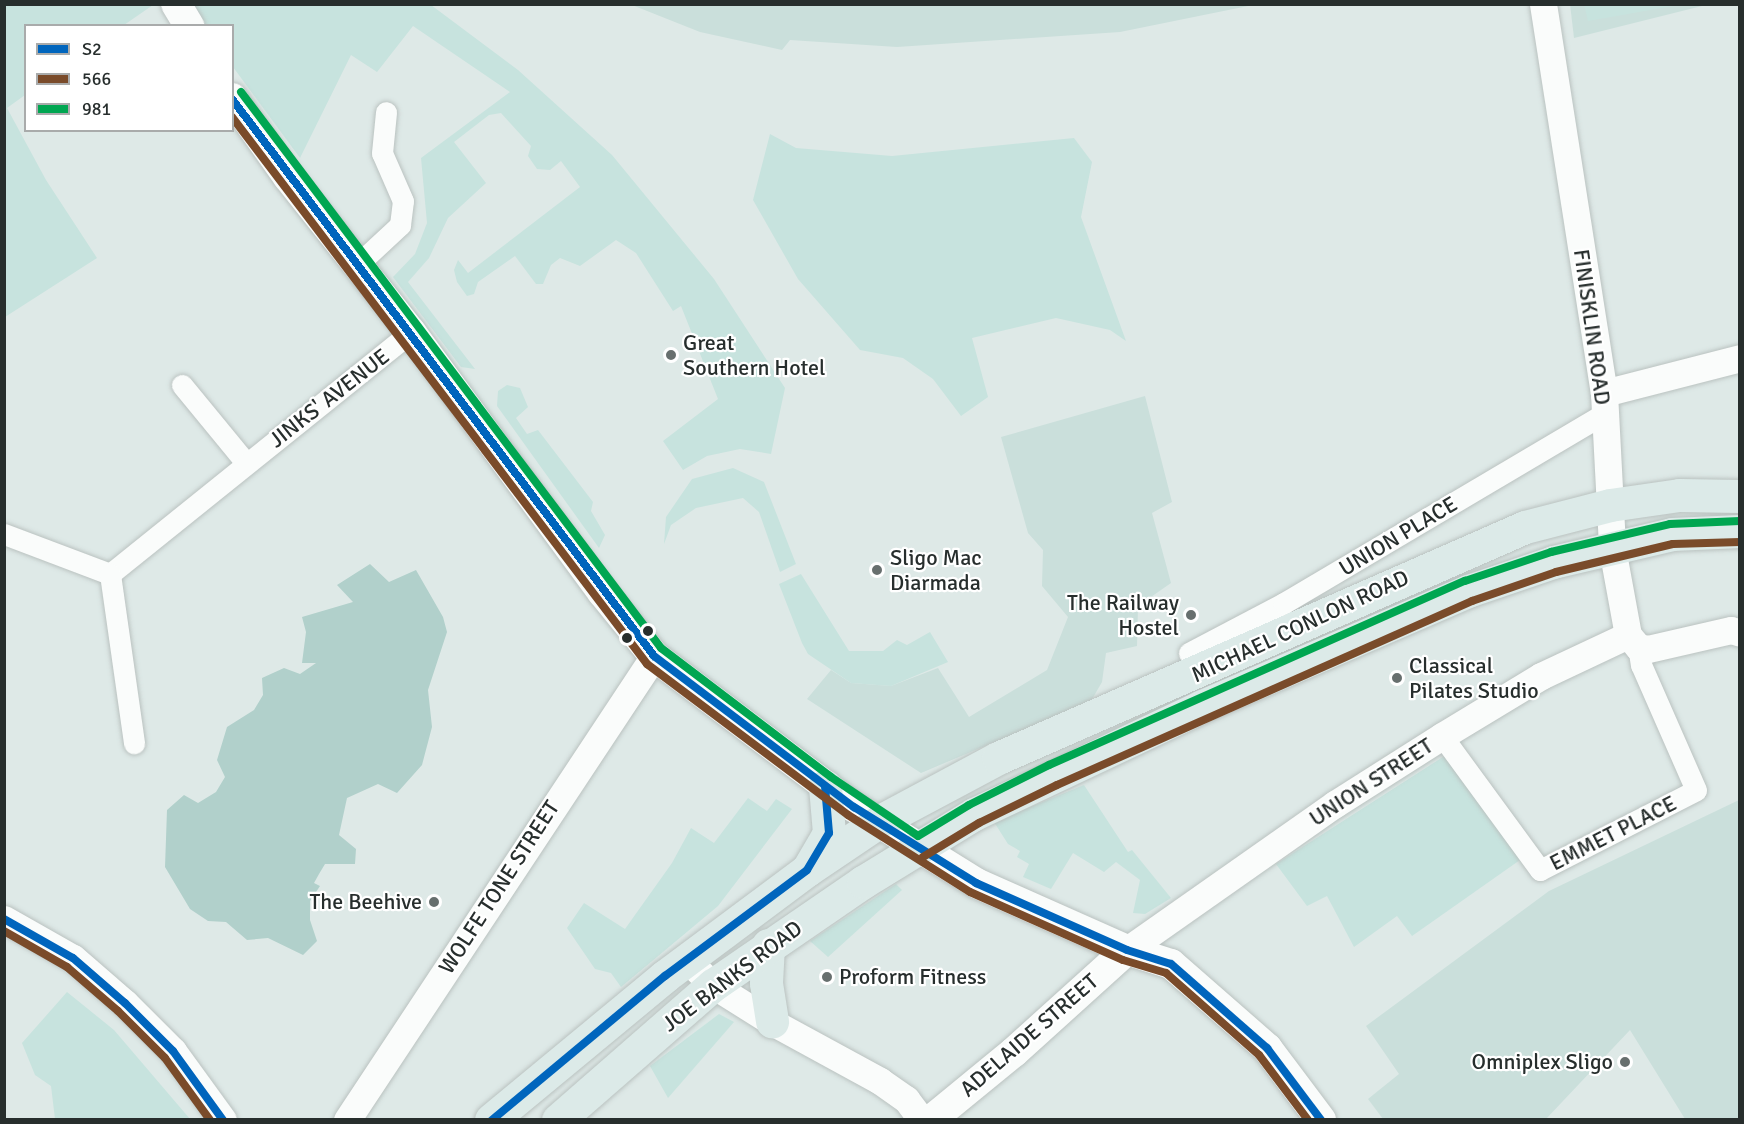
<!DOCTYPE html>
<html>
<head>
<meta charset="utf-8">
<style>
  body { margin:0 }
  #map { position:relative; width:1744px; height:1124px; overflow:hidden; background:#dee9e7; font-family:Signika,sans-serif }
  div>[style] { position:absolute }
  .built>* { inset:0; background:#cadfdb }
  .green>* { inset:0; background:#c7e3de }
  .forest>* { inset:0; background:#b1d0cb }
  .roads { filter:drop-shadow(0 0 2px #bac2c0) drop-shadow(0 0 2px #bac2c0) }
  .minor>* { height:21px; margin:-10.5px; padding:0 10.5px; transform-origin:10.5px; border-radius:10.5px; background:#fafcfb }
  .tertiary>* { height:27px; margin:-13.5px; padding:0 13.5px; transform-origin:13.5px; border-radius:13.5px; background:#fafcfb }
  .secondary>* { height:30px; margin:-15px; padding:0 15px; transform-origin:15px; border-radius:15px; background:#fafcfb }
  .trunk>* { height:33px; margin:-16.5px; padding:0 16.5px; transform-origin:16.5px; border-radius:16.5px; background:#dceae8 }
  .bus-1>* { height:8px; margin:-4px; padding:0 4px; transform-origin:4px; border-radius:4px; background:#0065bd }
  .bus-2>* { height:8px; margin:-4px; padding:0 4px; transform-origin:4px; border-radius:4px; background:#7a4b2a }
  .bus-3>* { height:8px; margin:-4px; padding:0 4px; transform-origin:4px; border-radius:4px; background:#00a651 }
  .dots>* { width:16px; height:16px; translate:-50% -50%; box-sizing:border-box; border:3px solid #fff; border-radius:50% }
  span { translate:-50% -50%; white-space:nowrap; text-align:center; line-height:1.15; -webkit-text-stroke:4.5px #fff; paint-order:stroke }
  .street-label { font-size:22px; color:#272e2d }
  .poi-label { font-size:22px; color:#272e2d }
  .left { translate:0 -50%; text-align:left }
  .right { translate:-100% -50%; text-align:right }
  .frame { position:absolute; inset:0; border:6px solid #272e2d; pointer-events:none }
  .legend { position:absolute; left:24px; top:24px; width:210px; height:108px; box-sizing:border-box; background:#fff; border:2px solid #a9abab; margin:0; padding:8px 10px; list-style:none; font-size:18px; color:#272e2d }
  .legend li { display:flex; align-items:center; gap:12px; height:30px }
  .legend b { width:30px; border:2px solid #a9abab }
</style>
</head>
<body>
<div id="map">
  <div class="built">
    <i style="clip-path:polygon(1570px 4px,1706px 5px,1574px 38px)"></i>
    <i style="clip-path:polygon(632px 5px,1253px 5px,1120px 32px,897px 47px,790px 40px,782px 50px,700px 32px)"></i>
    <i style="clip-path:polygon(1145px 396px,1172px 502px,1152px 513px,1171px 583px,1138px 606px,1137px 646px,1106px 653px,1102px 682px,1091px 701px,921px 773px,807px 699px,831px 670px,851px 683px,891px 686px,938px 668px,969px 717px,1047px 670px,1068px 617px,1042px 586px,1043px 550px,1028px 533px,1001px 437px)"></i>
    <i style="clip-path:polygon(1739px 800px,1739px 1119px,1685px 1119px,1630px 1030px,1546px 1119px,1383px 1119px,1368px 1099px,1399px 1074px,1366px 1026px,1549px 891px)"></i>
  </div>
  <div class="green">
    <i style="clip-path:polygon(1584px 4px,1679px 4px,1679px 5px,1588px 21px)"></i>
    <i style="clip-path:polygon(4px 5px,153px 5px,124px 25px,26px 26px,25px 95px,7px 108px,46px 180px,97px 258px,5px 317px)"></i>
    <i style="clip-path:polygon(189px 5px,431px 5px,518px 70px,612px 155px,714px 279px,785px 388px,771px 454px,740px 449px,707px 456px,683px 470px,663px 441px,718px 399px,681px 306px,673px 311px,636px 253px,616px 240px,580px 266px,560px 258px,551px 265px,543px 284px,536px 284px,515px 256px,478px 282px,474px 294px,467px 296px,457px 282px,454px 270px,458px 260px,468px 273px,580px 187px,561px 161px,550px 170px,537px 169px,528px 156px,531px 146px,501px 113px,489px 115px,454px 142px,486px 183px,448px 218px,429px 258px,408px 282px,475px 369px,461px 367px,393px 277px,415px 254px,427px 223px,421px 158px,510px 92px,413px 26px,377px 72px,351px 55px,300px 158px,233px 67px,232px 26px,203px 25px)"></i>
    <i style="clip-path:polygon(770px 134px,796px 148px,892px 156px,1074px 138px,1092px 162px,1081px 217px,1126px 341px,1110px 330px,1056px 318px,972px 338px,988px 397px,961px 416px,933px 379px,903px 358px,860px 350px,798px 279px,753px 200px)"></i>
    <i style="clip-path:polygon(507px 385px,520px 388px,528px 407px,516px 418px,527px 434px,538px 430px,593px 502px,591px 511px,605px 535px,599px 548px,497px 406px,498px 391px)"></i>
    <i style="clip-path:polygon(733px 468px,764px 482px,796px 564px,780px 572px,759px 512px,743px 498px,696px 508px,671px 525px,664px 544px,666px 517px,692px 479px)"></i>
    <i style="clip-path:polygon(801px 574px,849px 651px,883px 651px,897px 640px,907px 645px,930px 632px,948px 662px,891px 686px,851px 683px,808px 654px,802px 643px,779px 584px)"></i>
    <i style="clip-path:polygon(1446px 755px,1520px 860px,1412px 936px,1397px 916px,1354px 947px,1327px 896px,1307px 906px,1276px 864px)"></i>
    <i style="clip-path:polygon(1084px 785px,1128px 852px,1132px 850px,1171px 898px,1145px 914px,1133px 913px,1140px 880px,1116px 862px,1104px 872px,1073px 853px,1051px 889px,1023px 877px,1029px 864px,1017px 857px,1020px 851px,1008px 844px,994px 822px)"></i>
    <i style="clip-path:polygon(748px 798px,767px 811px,776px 799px,792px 809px,718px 906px,621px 987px,611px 973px,595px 969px,567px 928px,584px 903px,625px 929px,672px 863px,691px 828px,714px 843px)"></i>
    <i style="clip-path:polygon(896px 884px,902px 890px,828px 957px,810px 941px)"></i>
    <i style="clip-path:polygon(67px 992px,114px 1030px,190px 1119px,55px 1119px,51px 1086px,35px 1075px,22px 1043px)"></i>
    <i style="clip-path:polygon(719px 1014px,734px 1022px,668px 1098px,650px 1066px)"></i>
  </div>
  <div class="forest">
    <i style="clip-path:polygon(370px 564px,389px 582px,416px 570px,443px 617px,447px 632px,428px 690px,432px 727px,422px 765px,397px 793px,378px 784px,347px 798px,339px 835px,356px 849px,355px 864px,325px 864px,319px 874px,314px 883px,320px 886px,310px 901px,310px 920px,317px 941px,303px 955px,268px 938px,247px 940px,226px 922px,208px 921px,190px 909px,165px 867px,167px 810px,184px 795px,198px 803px,216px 792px,225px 777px,217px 760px,227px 727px,254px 710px,263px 695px,262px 678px,284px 668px,300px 674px,316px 663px,302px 663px,306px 632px,302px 617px,353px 602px,337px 585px)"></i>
  </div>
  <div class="roads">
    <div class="minor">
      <i style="left:357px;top:265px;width:59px;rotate:-42.9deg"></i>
      <i style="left:400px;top:225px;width:24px;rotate:-83deg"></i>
      <i style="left:403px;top:201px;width:52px;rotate:-113.6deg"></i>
      <i style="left:382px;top:153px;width:41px;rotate:-84.4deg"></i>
      <i style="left:182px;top:385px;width:101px;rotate:50.6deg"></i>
      <i style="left:4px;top:534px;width:113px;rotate:20.7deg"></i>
      <i style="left:110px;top:574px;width:386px;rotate:-38.8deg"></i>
      <i style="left:110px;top:574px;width:171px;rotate:81.9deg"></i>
      <i style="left:1189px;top:653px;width:107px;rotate:-27.8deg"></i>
      <i style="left:1284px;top:603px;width:372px;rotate:-30.6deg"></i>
      <i style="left:1442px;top:736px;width:166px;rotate:53.8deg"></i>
      <i style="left:1540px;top:870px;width:175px;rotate:-27.1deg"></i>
      <i style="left:1696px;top:790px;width:137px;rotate:-113.7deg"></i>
      <i style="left:1641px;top:665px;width:18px;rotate:-99deg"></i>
    </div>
    <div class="tertiary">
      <i style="left:1543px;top:4px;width:394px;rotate:81.1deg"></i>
      <i style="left:1604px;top:393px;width:155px;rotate:87deg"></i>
      <i style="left:1612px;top:548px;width:88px;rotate:79.6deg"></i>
      <i style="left:1628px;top:635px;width:16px;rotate:50deg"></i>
      <i style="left:1638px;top:647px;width:10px;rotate:11deg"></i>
      <i style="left:1648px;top:649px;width:85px;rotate:-12.9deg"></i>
      <i style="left:1731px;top:630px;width:9px;rotate:18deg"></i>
      <i style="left:1604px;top:393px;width:140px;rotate:-14.4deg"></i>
      <i style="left:4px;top:919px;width:79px;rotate:29.5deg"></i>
      <i style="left:73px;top:958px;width:69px;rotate:40.9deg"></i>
      <i style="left:125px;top:1003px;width:68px;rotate:45deg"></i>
      <i style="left:173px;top:1051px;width:85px;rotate:54.1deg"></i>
      <i style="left:1127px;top:950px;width:254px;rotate:-35.1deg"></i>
      <i style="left:1335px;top:804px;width:127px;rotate:-32.4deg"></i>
      <i style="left:1442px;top:736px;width:116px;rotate:-31.2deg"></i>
      <i style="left:1541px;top:676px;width:96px;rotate:-25.2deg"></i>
      <i style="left:686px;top:959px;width:37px;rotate:44deg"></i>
      <i style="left:713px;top:985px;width:70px;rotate:32.1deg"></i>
      <i style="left:772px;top:1022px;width:123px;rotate:28.6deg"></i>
      <i style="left:880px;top:1081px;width:32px;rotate:35deg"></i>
      <i style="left:906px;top:1099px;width:26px;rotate:53deg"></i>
      <i style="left:347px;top:1120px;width:556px;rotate:-56.51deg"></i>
    </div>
    <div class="secondary">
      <i style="left:176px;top:4px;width:26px;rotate:59deg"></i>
      <i style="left:232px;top:98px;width:97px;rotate:54.7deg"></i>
      <i style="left:288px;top:177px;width:198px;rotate:51.6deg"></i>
      <i style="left:411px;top:332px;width:323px;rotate:53.7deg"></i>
      <i style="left:602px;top:592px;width:82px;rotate:50.9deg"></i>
      <i style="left:654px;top:656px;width:251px;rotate:37.1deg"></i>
      <i style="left:854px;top:807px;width:144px;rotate:31.9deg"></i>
      <i style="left:976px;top:883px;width:165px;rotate:23.9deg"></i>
      <i style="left:1127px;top:950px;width:46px;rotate:17.7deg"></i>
      <i style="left:1171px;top:964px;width:128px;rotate:41.2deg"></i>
      <i style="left:1267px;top:1048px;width:90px;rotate:53.1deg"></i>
      <i style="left:931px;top:1120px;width:107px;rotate:-39.3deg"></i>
      <i style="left:1014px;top:1052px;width:152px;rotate:-42.1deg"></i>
    </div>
    <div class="trunk">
      <i style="left:808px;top:869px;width:42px;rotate:-59.7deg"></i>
      <i style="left:829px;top:833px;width:47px;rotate:-94.9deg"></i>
      <i style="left:768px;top:945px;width:38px;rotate:93deg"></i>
      <i style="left:766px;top:983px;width:39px;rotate:81deg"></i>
      <i style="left:491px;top:1120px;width:226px;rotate:-39.6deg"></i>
      <i style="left:665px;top:976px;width:177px;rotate:-36.7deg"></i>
      <i style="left:807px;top:870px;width:88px;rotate:-33.9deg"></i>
      <i style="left:880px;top:821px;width:134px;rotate:-28.1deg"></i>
      <i style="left:998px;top:758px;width:575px;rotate:-23.67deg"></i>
      <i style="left:1525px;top:527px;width:88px;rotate:-14.5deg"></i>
      <i style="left:1610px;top:505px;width:70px;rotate:-8.2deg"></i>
      <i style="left:1679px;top:495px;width:61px;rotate:0.9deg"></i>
      <i style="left:558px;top:1120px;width:206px;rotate:-41.1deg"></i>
      <i style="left:713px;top:985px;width:182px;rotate:-34.5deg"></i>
      <i style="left:863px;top:882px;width:130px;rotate:-31.5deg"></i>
      <i style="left:974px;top:814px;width:252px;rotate:-25.3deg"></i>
      <i style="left:1202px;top:706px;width:290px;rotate:-23.4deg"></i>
      <i style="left:1468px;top:591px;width:90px;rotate:-18.8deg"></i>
      <i style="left:1553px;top:562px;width:122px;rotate:-13.2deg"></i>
      <i style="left:1672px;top:534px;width:68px;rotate:-2.5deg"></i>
    </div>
  </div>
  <div class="bus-1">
    <i style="left:232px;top:99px;width:699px;rotate:52.85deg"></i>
    <i style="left:654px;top:656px;width:251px;rotate:37.1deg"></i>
    <i style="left:854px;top:807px;width:144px;rotate:31.9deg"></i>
    <i style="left:976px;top:883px;width:165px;rotate:23.9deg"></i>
    <i style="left:1127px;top:950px;width:46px;rotate:17.7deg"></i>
    <i style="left:1171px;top:964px;width:128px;rotate:41.2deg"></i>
    <i style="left:1267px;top:1048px;width:90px;rotate:53.1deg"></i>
    <i style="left:4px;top:919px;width:79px;rotate:29.5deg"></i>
    <i style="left:73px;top:958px;width:69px;rotate:40.9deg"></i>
    <i style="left:125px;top:1003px;width:68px;rotate:45deg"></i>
    <i style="left:173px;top:1051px;width:85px;rotate:54.1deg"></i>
    <i style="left:492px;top:1120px;width:225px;rotate:-39.8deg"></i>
    <i style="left:665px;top:976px;width:177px;rotate:-36.7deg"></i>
    <i style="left:807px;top:870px;width:43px;rotate:-59.3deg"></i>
    <i style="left:829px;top:833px;width:47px;rotate:-94.9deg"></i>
  </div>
  <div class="bus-2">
    <i style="left:232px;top:117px;width:687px;rotate:52.81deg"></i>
    <i style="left:647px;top:664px;width:251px;rotate:36.9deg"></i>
    <i style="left:848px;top:815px;width:144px;rotate:32.3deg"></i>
    <i style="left:970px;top:892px;width:167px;rotate:24deg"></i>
    <i style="left:1123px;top:960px;width:45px;rotate:16.8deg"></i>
    <i style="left:1166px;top:973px;width:124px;rotate:41.4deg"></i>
    <i style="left:1259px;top:1055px;width:81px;rotate:53deg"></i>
    <i style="left:923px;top:857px;width:66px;rotate:-31.3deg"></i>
    <i style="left:979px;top:823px;width:87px;rotate:-26deg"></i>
    <i style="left:1057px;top:785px;width:454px;rotate:-23.9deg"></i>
    <i style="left:1472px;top:601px;width:89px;rotate:-19deg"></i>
    <i style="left:1556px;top:572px;width:120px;rotate:-13.5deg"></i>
    <i style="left:1673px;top:544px;width:67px;rotate:-1.7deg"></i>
    <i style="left:4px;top:931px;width:73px;rotate:29.7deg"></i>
    <i style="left:67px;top:967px;width:67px;rotate:40.8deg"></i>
    <i style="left:118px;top:1011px;width:66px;rotate:45deg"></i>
    <i style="left:165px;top:1058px;width:77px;rotate:54deg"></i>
  </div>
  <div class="bus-3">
    <i style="left:241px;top:92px;width:697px;rotate:52.93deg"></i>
    <i style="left:661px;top:648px;width:213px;rotate:37.2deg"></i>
    <i style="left:831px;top:777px;width:105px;rotate:34.1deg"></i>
    <i style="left:918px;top:836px;width:60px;rotate:-31.3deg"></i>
    <i style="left:969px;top:805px;width:89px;rotate:-26.6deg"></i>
    <i style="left:1049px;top:765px;width:455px;rotate:-23.9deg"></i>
    <i style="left:1465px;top:581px;width:91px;rotate:-18.6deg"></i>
    <i style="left:1551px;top:552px;width:122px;rotate:-13.2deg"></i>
    <i style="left:1670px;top:524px;width:70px;rotate:-2.5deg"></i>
  </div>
  <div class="dots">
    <i style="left:671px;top:355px;background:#676f6e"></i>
    <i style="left:877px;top:570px;background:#676f6e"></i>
    <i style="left:1191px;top:615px;background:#676f6e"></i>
    <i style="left:648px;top:631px;background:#272e2d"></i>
    <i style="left:627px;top:638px;background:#272e2d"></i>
    <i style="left:1397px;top:678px;background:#676f6e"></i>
    <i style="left:434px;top:902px;background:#676f6e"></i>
    <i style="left:827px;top:977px;background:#676f6e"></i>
    <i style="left:1625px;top:1062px;background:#676f6e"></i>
  </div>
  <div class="street-label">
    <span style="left:1592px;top:327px;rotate:82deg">FINISKLIN ROAD</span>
    <span style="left:329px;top:398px;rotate:-38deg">JINKS' AVENUE</span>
    <span style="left:1398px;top:536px;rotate:-31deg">UNION PLACE</span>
    <span style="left:1300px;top:626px;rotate:-25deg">MICHAEL CONLON ROAD</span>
    <span style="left:1371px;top:782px;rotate:-33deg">UNION STREET</span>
    <span style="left:1613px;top:833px;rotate:-27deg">EMMET PLACE</span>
    <span style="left:499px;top:887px;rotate:-57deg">WOLFE TONE STREET</span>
    <span style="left:732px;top:976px;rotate:-37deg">JOE BANKS ROAD</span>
    <span style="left:1029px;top:1035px;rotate:-41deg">ADELAIDE STREET</span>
  </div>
  <div class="poi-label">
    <span class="left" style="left:683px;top:355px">Great<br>Southern Hotel</span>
    <span class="left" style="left:890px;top:570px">Sligo Mac<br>Diarmada</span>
    <span class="right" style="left:1179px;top:615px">The Railway<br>Hostel</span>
    <span class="left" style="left:1409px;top:678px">Classical<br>Pilates Studio</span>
    <span class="right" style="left:422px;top:902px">The Beehive</span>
    <span class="left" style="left:839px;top:977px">Proform Fitness</span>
    <span class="right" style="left:1613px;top:1062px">Omniplex Sligo</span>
  </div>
  <div class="frame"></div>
  <ul class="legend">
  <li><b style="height:8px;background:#0065bd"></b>S2</li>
  <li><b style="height:8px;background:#7a4b2a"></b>566</li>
  <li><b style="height:8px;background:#00a651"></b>981</li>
  </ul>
</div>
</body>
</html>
